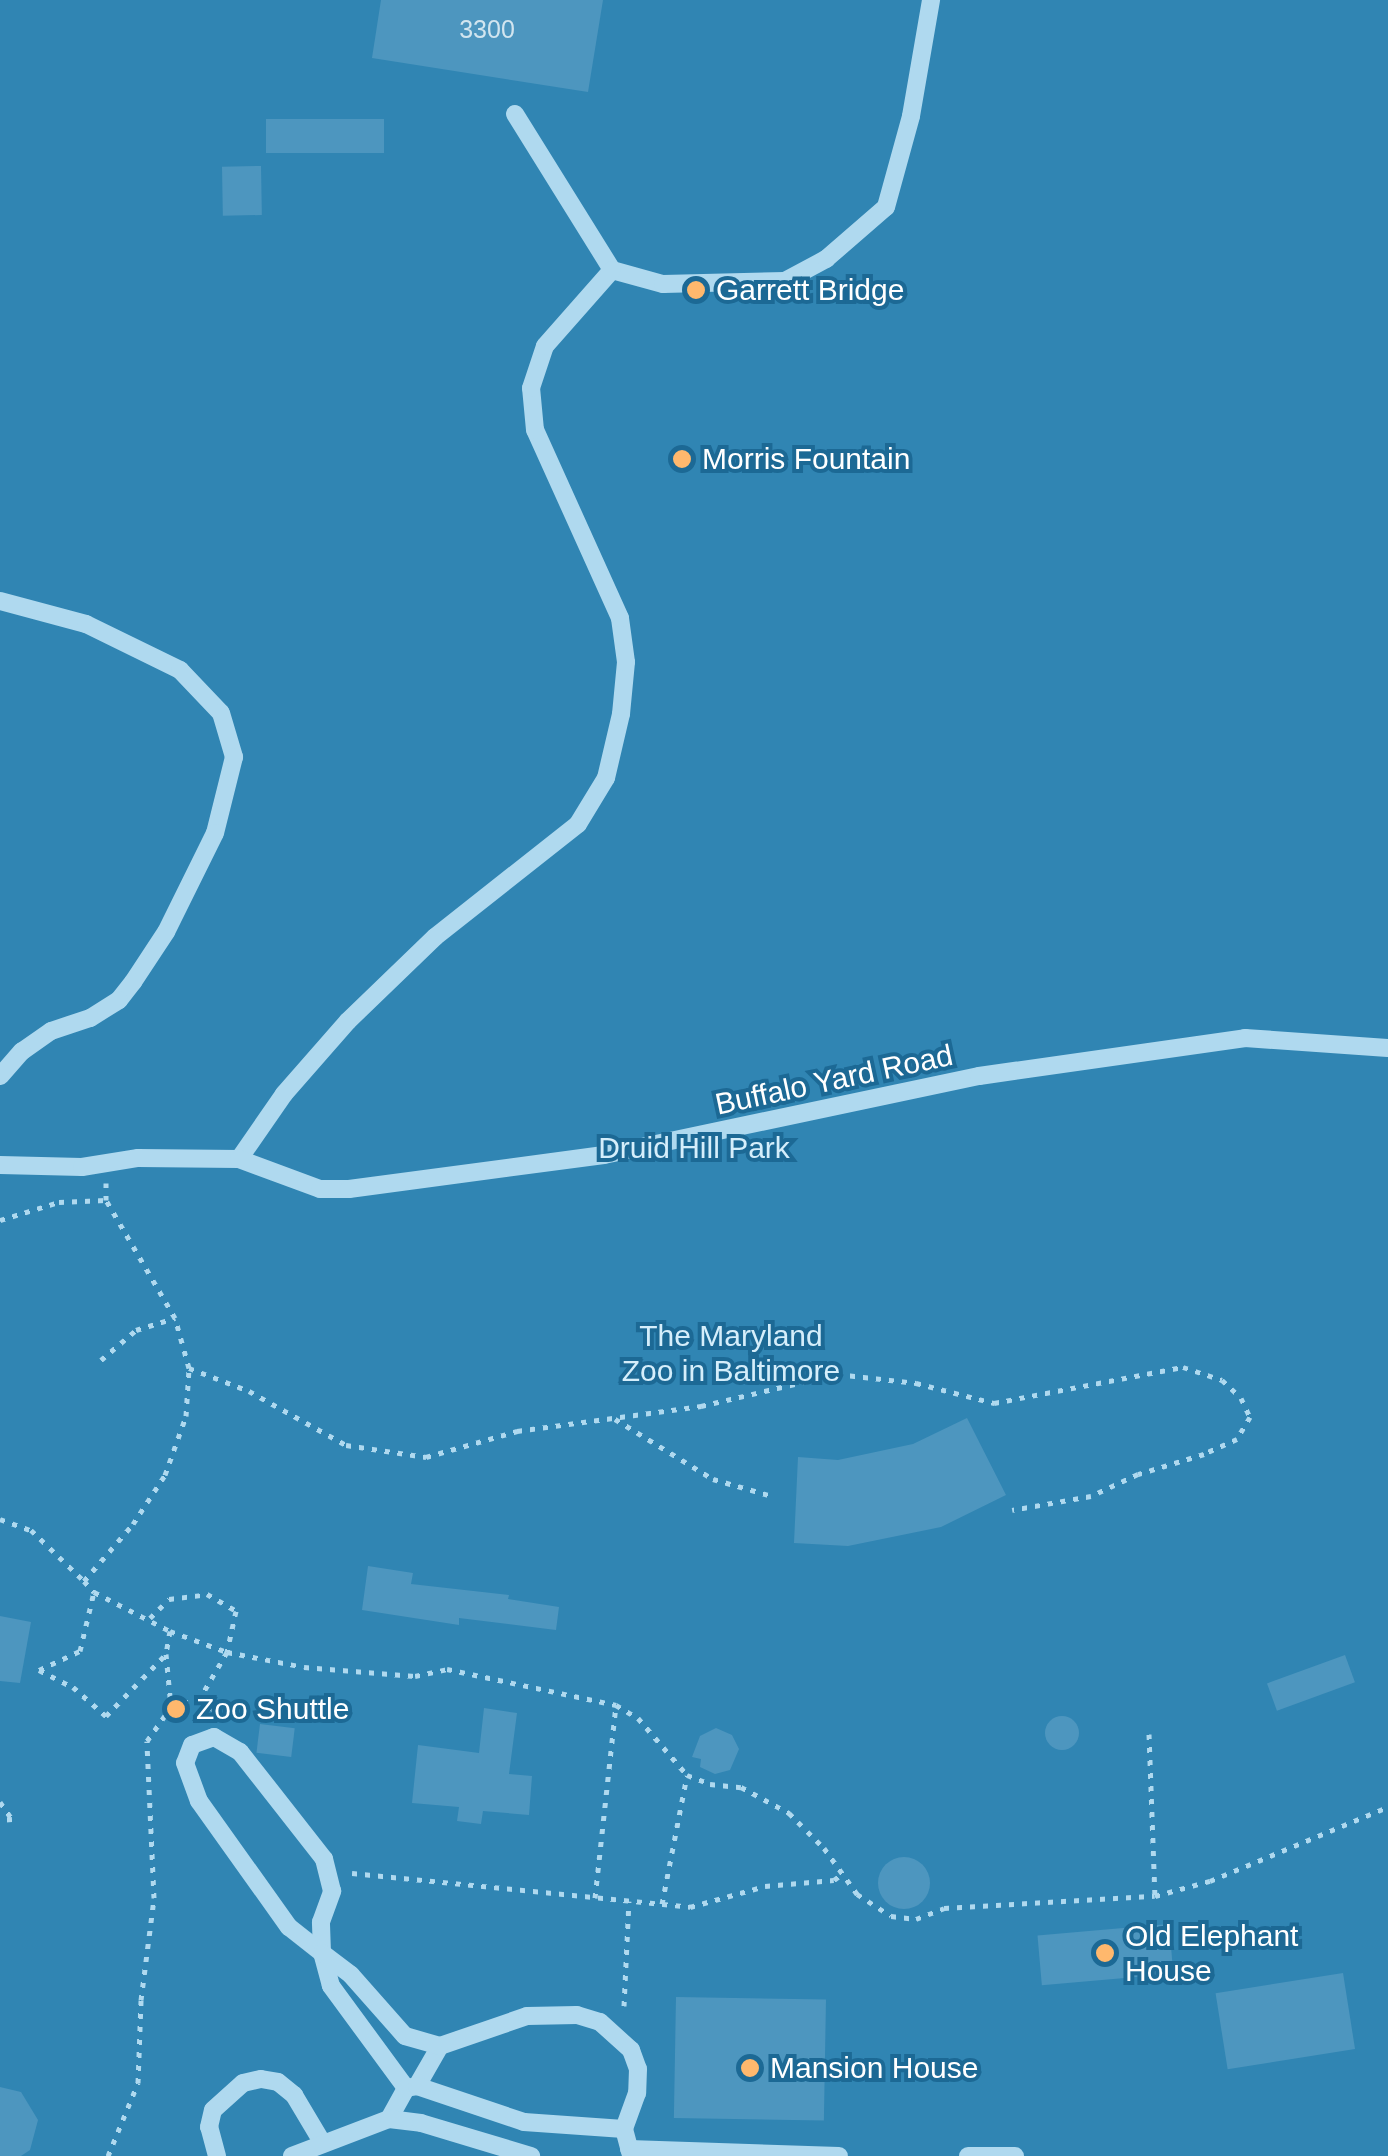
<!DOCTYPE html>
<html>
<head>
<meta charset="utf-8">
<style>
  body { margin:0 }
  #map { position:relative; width:1388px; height:2156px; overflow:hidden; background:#1c6995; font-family:Arial,sans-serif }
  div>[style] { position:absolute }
  .green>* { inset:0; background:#3085b3; transform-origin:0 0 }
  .building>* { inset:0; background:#4d96bf; transform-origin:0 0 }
  .round { border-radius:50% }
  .path>* { height:5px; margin-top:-2.5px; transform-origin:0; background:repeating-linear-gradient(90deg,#afd9ef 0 5px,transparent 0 13px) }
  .minor>* { height:18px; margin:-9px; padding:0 9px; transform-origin:9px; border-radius:9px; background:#afd9ef }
  .dots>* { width:28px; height:28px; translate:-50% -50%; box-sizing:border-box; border:5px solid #1c6995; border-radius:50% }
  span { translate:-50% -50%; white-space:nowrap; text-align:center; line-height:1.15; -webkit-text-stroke:8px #1c6995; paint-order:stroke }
  .number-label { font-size:25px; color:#d2e5ef }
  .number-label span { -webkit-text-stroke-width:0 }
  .poi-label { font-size:30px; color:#fff }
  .left { translate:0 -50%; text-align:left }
  .street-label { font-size:30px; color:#fff }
  .park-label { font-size:30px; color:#d5eefb }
</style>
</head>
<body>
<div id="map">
  <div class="green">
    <i style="left:0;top:0;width:1388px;height:2156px"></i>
  </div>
  <div class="building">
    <i style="clip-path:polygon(381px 0,603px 0,588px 92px,372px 58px)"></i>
    <i style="left:266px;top:119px;width:118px;height:34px"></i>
    <i style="left:261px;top:166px;width:49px;height:39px;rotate:89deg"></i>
    <i style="clip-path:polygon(967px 1418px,1006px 1495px,941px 1527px,848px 1546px,794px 1543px,798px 1457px,838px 1460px,913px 1444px)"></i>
    <i style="clip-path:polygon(368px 1566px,413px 1573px,411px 1584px,509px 1595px,508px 1599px,559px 1607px,556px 1630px,459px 1618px,459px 1625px,362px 1610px)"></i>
    <i style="clip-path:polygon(0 1616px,31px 1622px,20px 1683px,0 1681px)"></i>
    <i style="left:1345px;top:1655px;width:29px;height:83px;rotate:70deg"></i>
    <i style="clip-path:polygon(484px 1708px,517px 1713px,509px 1774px,532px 1776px,529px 1815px,483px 1811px,481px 1824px,457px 1821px,459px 1807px,412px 1803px,418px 1745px,479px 1753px)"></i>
    <i class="round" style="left:1045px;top:1716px;width:34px;height:34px"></i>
    <i style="left:260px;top:1724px;width:35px;height:29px;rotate:7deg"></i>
    <i style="clip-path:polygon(716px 1728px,732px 1735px,739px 1749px,730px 1770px,715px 1774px,700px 1767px,701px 1759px,692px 1757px,700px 1736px)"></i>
    <i class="round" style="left:878px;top:1857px;width:52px;height:52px"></i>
    <i style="left:1169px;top:1924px;width:50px;height:132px;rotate:85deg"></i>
    <i style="left:1343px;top:1973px;width:77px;height:129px;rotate:81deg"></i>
    <i style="left:676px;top:1997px;width:150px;height:121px;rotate:1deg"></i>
    <i style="clip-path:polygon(0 2087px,21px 2092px,38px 2120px,30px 2150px,21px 2156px,0 2156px)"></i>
  </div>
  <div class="path">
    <i style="left:0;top:1220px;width:62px;rotate:-17deg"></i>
    <i style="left:59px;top:1202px;width:47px;rotate:-2.4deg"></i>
    <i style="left:101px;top:1360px;width:46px;rotate:-40.6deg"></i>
    <i style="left:136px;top:1330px;width:41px;rotate:-17.1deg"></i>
    <i style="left:189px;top:1368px;width:64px;rotate:21deg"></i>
    <i style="left:249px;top:1391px;width:111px;rotate:29.1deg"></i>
    <i style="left:346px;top:1445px;width:81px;rotate:8.5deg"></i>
    <i style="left:426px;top:1457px;width:95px;rotate:-15.9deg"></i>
    <i style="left:517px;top:1431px;width:186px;rotate:-7.7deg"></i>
    <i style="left:701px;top:1406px;width:140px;rotate:-13.2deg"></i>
    <i style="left:837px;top:1374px;width:80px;rotate:6.5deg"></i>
    <i style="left:916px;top:1383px;width:81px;rotate:14.4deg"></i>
    <i style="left:994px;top:1403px;width:192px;rotate:-10.8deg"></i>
    <i style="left:1183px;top:1367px;width:41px;rotate:18.4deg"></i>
    <i style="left:1222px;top:1380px;width:26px;rotate:43deg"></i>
    <i style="left:1241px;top:1398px;width:21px;rotate:65deg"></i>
    <i style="left:1250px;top:1417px;width:26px;rotate:121deg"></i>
    <i style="left:1237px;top:1439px;width:36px;rotate:156deg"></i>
    <i style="left:1204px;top:1454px;width:69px;rotate:163.1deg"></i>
    <i style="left:1138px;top:1474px;width:52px;rotate:154.9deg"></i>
    <i style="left:1091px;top:1496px;width:80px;rotate:170deg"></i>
    <i style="left:615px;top:1419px;width:115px;rotate:31.5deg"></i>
    <i style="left:713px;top:1479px;width:61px;rotate:16.1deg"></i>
    <i style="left:0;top:1519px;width:33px;rotate:20deg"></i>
    <i style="left:31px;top:1530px;width:74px;rotate:43.9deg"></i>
    <i style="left:84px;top:1581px;width:75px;rotate:-49.3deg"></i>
    <i style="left:133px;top:1524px;width:59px;rotate:-56.9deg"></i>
    <i style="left:165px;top:1475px;width:63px;rotate:-70.4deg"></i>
    <i style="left:186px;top:1416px;width:48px;rotate:-86.4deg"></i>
    <i style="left:189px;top:1368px;width:52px;rotate:-105.6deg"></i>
    <i style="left:175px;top:1318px;width:137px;rotate:-120.3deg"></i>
    <i style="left:106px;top:1200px;width:17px;rotate:-90deg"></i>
    <i style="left:84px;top:1581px;width:15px;rotate:48deg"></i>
    <i style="left:94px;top:1592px;width:85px;rotate:27.2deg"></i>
    <i style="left:170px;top:1631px;width:61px;rotate:20.2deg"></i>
    <i style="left:227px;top:1652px;width:78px;rotate:11deg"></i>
    <i style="left:304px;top:1667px;width:111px;rotate:4.6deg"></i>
    <i style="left:415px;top:1676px;width:33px;rotate:-12deg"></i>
    <i style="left:447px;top:1669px;width:173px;rotate:12deg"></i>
    <i style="left:616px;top:1705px;width:26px;rotate:31deg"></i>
    <i style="left:638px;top:1718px;width:75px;rotate:49.3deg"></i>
    <i style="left:687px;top:1775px;width:25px;rotate:21deg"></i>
    <i style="left:710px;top:1784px;width:31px;rotate:6deg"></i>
    <i style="left:741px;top:1787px;width:55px;rotate:28.4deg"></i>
    <i style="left:789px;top:1813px;width:49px;rotate:45deg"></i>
    <i style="left:824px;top:1848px;width:57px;rotate:54.3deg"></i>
    <i style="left:857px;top:1894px;width:40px;rotate:32.9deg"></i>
    <i style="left:891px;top:1916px;width:25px;rotate:7deg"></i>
    <i style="left:916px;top:1919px;width:30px;rotate:-21deg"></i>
    <i style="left:944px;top:1908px;width:211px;rotate:-3.3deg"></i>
    <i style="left:1155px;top:1896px;width:57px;rotate:-15.3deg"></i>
    <i style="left:1210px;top:1881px;width:193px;rotate:-22.6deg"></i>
    <i style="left:150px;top:1618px;width:27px;rotate:-45deg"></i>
    <i style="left:169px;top:1599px;width:38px;rotate:-7deg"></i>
    <i style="left:207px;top:1594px;width:34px;rotate:30deg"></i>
    <i style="left:236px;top:1611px;width:42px;rotate:102.4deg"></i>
    <i style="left:227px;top:1652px;width:53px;rotate:120.4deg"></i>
    <i style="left:170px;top:1631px;width:23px;rotate:100deg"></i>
    <i style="left:166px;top:1654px;width:53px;rotate:84.6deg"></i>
    <i style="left:39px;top:1670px;width:38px;rotate:27deg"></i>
    <i style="left:73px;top:1687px;width:44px;rotate:41.3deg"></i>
    <i style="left:106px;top:1716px;width:86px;rotate:-45.9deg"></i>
    <i style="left:39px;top:1670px;width:45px;rotate:-24.9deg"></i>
    <i style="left:80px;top:1651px;width:61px;rotate:-76.7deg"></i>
    <i style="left:1149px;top:1734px;width:162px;rotate:87.9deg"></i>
    <i style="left:0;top:1802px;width:21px;rotate:55deg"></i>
    <i style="left:12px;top:1819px;width:12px;rotate:175deg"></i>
    <i style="left:352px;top:1873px;width:340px;rotate:5.7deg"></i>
    <i style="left:690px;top:1907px;width:78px;rotate:-15.6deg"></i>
    <i style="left:765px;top:1886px;width:69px;rotate:-5deg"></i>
    <i style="left:834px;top:1880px;width:10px;rotate:-37deg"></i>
    <i style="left:595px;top:1898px;width:194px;rotate:-83.8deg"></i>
    <i style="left:662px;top:1904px;width:131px;rotate:-79deg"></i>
    <i style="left:624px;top:2006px;width:105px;rotate:-87.3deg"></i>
    <i style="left:108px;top:2156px;width:79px;rotate:-67.7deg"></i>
    <i style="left:138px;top:2083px;width:83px;rotate:-87.9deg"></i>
    <i style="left:141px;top:2000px;width:103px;rotate:-82.7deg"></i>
    <i style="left:154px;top:1898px;width:157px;rotate:-92.6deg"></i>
    <i style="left:147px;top:1741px;width:42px;rotate:-54.8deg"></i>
    <i style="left:171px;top:1707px;width:30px;rotate:-17deg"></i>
    <i style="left:200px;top:1698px;width:18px;rotate:41deg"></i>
  </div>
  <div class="minor">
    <i style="left:515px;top:114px;width:184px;rotate:58.1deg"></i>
    <i style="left:612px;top:270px;width:53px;rotate:15.4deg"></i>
    <i style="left:663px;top:284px;width:122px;rotate:-1.4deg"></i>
    <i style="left:785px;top:281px;width:47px;rotate:-28.2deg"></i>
    <i style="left:826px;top:259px;width:79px;rotate:-40.9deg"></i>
    <i style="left:886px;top:207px;width:94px;rotate:-74.6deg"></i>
    <i style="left:911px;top:116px;width:118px;rotate:-80.2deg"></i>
    <i style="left:0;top:601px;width:89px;rotate:15deg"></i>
    <i style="left:86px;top:624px;width:105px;rotate:26.1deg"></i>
    <i style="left:180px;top:670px;width:59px;rotate:46.4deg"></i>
    <i style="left:221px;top:713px;width:46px;rotate:73.5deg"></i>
    <i style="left:234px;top:757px;width:78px;rotate:104deg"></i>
    <i style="left:215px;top:833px;width:110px;rotate:116.3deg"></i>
    <i style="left:166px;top:932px;width:60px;rotate:123.4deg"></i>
    <i style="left:133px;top:982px;width:23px;rotate:128deg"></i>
    <i style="left:119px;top:1000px;width:34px;rotate:148deg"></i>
    <i style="left:90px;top:1018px;width:41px;rotate:161.6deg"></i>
    <i style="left:51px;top:1031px;width:35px;rotate:145deg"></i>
    <i style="left:22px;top:1051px;width:33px;rotate:131deg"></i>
    <i style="left:239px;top:1159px;width:79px;rotate:-55.3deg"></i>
    <i style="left:284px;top:1094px;width:97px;rotate:-48.8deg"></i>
    <i style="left:348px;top:1021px;width:121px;rotate:-44deg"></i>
    <i style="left:435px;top:937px;width:182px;rotate:-38.3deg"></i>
    <i style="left:578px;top:824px;width:54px;rotate:-58.7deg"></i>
    <i style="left:606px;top:778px;width:66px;rotate:-76.8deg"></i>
    <i style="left:621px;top:714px;width:52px;rotate:-84.5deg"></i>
    <i style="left:626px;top:662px;width:44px;rotate:-97.8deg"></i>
    <i style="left:620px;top:618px;width:206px;rotate:-114.3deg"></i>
    <i style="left:535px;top:430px;width:42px;rotate:-95.4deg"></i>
    <i style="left:531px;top:388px;width:44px;rotate:-71.6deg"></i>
    <i style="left:545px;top:346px;width:101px;rotate:-48.6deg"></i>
    <i style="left:0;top:1165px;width:82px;rotate:1.4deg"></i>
    <i style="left:82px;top:1167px;width:57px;rotate:-9.1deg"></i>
    <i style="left:138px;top:1158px;width:101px;rotate:0.6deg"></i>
    <i style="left:239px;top:1159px;width:86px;rotate:20.3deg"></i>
    <i style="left:320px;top:1189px;width:29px"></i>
    <i style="left:349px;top:1189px;width:257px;rotate:-7.6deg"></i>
    <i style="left:604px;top:1155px;width:383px;rotate:-11.9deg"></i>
    <i style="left:979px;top:1076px;width:269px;rotate:-8.1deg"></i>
    <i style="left:1245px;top:1038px;width:143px;rotate:4deg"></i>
    <i style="left:417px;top:2086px;width:46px;rotate:-60.1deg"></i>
    <i style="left:440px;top:2046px;width:92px;rotate:-19deg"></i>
    <i style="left:527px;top:2016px;width:50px;rotate:-1.1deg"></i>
    <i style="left:577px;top:2015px;width:24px;rotate:17deg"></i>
    <i style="left:600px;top:2022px;width:42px;rotate:42.1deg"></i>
    <i style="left:631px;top:2050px;width:20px;rotate:70deg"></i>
    <i style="left:638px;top:2069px;width:24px;rotate:92deg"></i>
    <i style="left:637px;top:2093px;width:38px;rotate:110deg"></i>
    <i style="left:406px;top:2088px;width:127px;rotate:-126.3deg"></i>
    <i style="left:331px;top:1986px;width:34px;rotate:-105deg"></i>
    <i style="left:322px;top:1953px;width:31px;rotate:-92deg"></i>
    <i style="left:321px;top:1922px;width:33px;rotate:-70deg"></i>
    <i style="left:332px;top:1891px;width:33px;rotate:-104deg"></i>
    <i style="left:324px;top:1859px;width:136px;rotate:-128.1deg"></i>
    <i style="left:240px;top:1752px;width:30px;rotate:-150deg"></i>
    <i style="left:214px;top:1737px;width:23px;rotate:160deg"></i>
    <i style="left:192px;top:1745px;width:19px;rotate:111deg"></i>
    <i style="left:185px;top:1763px;width:40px;rotate:69.8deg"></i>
    <i style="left:199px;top:1801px;width:155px;rotate:54.5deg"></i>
    <i style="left:289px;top:1927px;width:42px;rotate:38.2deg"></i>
    <i style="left:322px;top:1953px;width:36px;rotate:37deg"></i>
    <i style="left:351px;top:1975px;width:81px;rotate:48.5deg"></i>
    <i style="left:405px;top:2036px;width:36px;rotate:16deg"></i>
    <i style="left:389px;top:2119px;width:35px;rotate:-61deg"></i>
    <i style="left:406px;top:2088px;width:11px;rotate:-10deg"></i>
    <i style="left:417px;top:2086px;width:113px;rotate:18.6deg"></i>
    <i style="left:524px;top:2122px;width:100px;rotate:4deg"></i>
    <i style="left:624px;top:2129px;width:28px;rotate:75deg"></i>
    <i style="left:629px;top:2149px;width:210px;rotate:1.9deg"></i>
    <i style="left:217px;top:2156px;width:30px;rotate:-105deg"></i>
    <i style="left:209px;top:2127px;width:17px;rotate:-77deg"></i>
    <i style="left:213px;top:2110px;width:40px;rotate:-42deg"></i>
    <i style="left:243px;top:2083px;width:18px;rotate:-13deg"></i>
    <i style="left:261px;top:2079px;width:17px;rotate:10deg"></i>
    <i style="left:278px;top:2082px;width:21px;rotate:39deg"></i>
    <i style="left:294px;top:2095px;width:55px;rotate:59.2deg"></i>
    <i style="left:292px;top:2156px;width:104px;rotate:-20.9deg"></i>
    <i style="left:389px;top:2119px;width:32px;rotate:7deg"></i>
    <i style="left:421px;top:2123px;width:115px;rotate:16.7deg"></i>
    <i style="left:968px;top:2156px;width:47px"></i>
  </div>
  <div class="dots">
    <i style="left:696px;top:290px;background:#ffb86d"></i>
    <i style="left:682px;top:459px;background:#ffb86d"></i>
    <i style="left:176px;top:1709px;background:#ffb86d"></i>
    <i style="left:1105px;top:1953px;background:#ffb86d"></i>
    <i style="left:750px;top:2068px;background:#ffb86d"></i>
  </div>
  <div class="number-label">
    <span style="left:487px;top:29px">3300</span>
  </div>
  <div class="poi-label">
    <span class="left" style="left:716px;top:290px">Garrett Bridge</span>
    <span class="left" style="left:702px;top:459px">Morris Fountain</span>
    <span class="left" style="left:196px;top:1709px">Zoo Shuttle</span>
    <span class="left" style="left:1125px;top:1953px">Old Elephant<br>House</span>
    <span class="left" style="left:770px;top:2068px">Mansion House</span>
  </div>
  <div class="street-label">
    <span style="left:834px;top:1080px;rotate:-12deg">Buffalo Yard Road</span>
  </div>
  <div class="park-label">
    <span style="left:694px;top:1148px">Druid Hill Park</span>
    <span style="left:731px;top:1353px">The Maryland<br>Zoo in Baltimore</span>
  </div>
</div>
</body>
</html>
